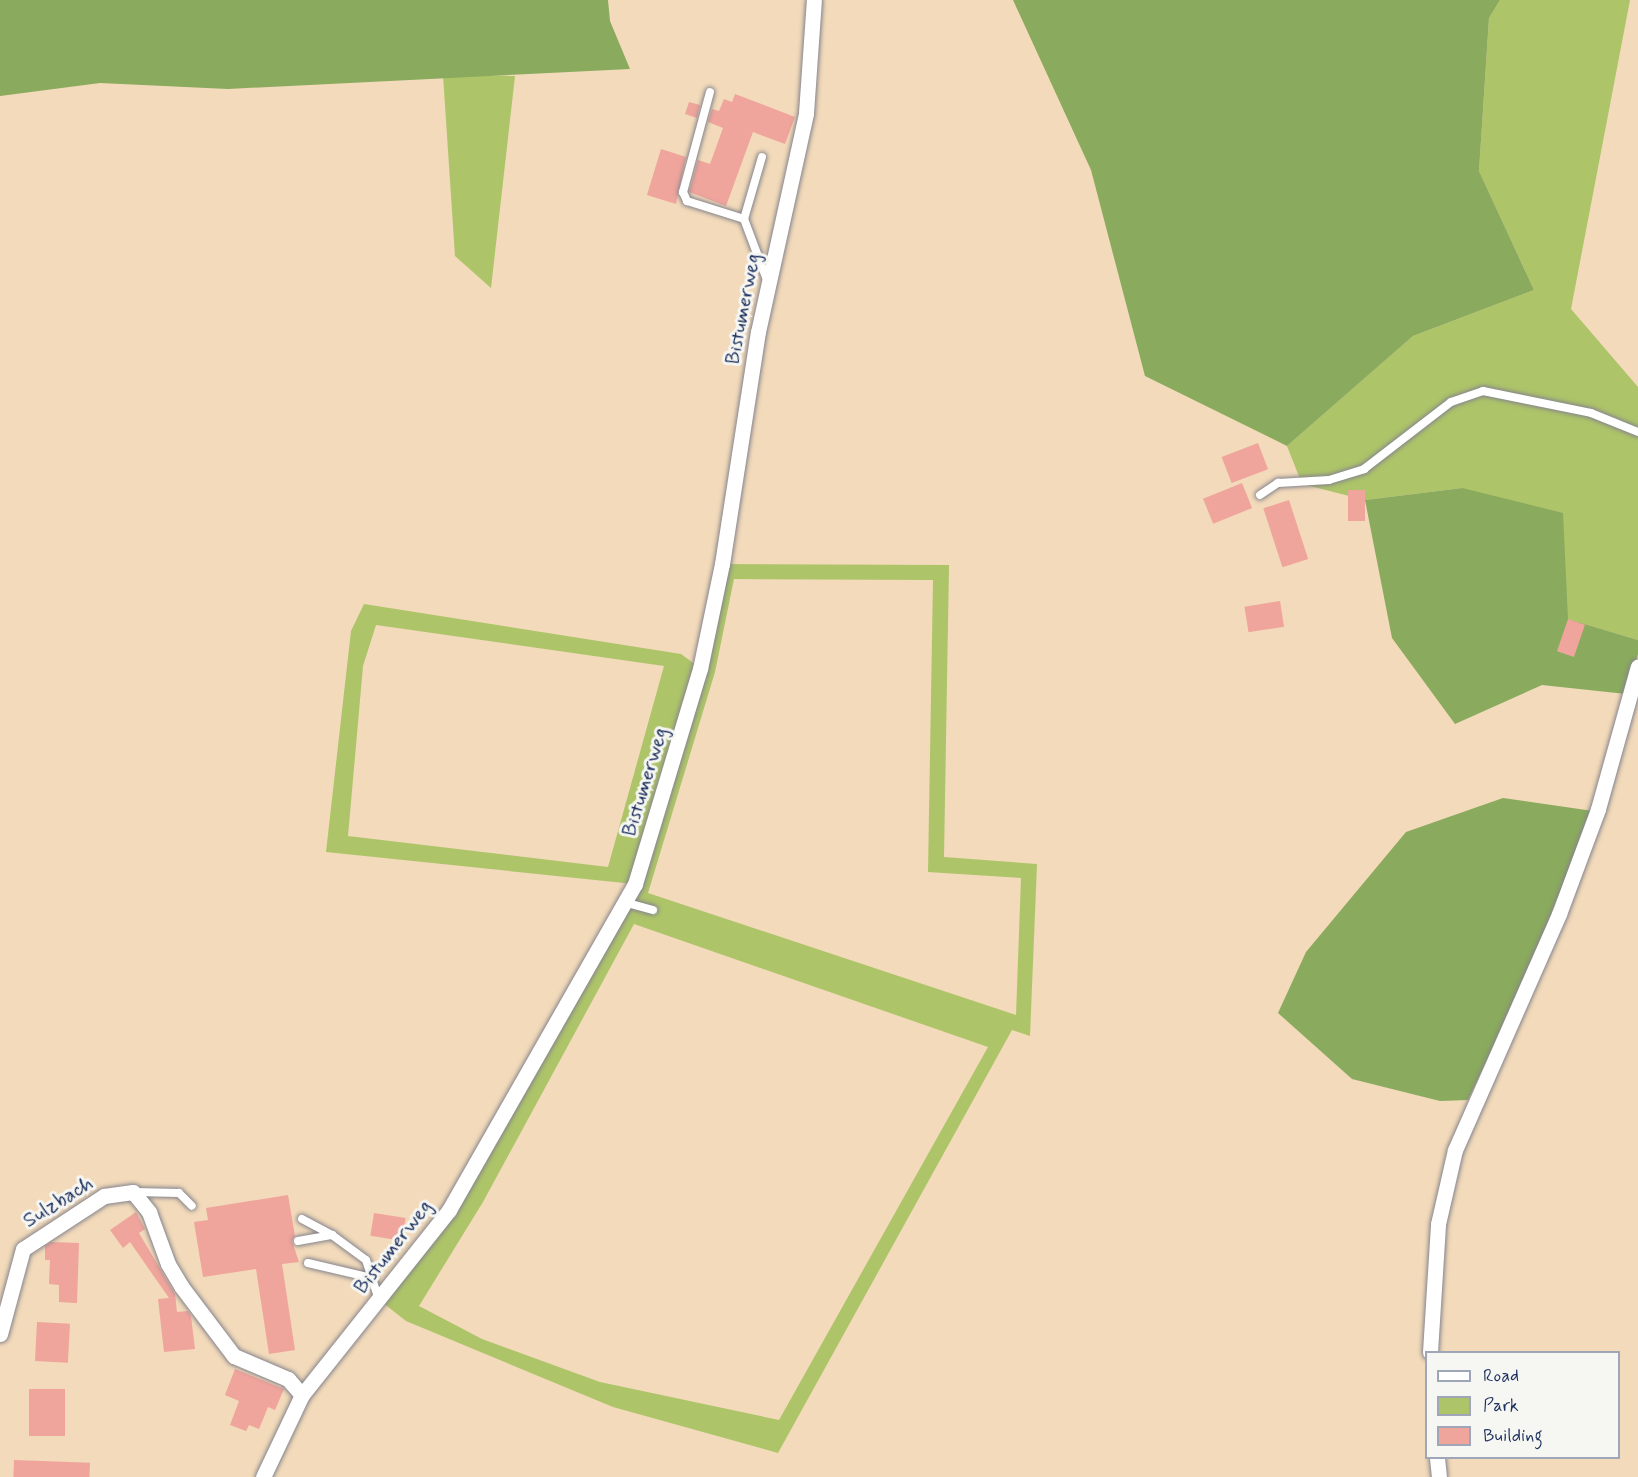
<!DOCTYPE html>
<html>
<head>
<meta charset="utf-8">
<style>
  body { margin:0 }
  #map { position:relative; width:1638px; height:1477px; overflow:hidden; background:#f2daba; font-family:Mynerve,sans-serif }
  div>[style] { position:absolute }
  .green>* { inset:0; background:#adc469 }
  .forest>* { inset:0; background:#8aaa5d }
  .building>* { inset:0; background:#efa49c; transform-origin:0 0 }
  .roads { filter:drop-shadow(0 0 2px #86848c) drop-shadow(0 0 2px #86848c) }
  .service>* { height:8px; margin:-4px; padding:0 4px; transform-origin:4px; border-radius:4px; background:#fff }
  .minor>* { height:15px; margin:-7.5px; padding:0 7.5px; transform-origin:7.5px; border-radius:7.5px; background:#fff }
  span { translate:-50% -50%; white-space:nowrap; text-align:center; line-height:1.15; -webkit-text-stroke:6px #f6f6f2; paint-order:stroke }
  .street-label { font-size:21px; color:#1b2f5e }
  .legend { position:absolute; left:1425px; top:1351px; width:195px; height:108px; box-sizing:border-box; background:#f6f6f2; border:2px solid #9ea6b7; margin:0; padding:8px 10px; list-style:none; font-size:18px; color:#1b2f5e }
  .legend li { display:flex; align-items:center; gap:12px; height:30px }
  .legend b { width:30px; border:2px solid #9ea6b7 }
</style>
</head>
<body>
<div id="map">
  <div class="green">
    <i style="clip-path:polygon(1500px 0,1630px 0,1571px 309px,1638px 387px,1638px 640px,1568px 619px,1462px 488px,1365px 500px,1302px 484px,1287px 446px,1413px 336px,1534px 290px,1479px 171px,1489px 18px)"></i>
    <i style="clip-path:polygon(443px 75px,515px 76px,491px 288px,455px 256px)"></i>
    <i style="clip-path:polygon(evenodd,722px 564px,949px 565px,944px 857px,1037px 864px,1030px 1036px,1012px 1030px,778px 1453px,613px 1407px,406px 1321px,378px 1299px,434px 1233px,634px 884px,326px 852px,351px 631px,364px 604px,681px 654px,700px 668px,722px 564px,734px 579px,933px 580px,928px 872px,1021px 878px,1016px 1015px,648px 893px,715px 672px,734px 579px,722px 564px,376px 625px,664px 666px,608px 867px,348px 836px,363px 666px,376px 625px,722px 564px,634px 924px,988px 1047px,779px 1420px,600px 1382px,482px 1339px,419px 1306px,483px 1202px,634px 924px)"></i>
  </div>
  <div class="forest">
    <i style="clip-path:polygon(0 0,608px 0,610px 21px,630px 69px,228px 89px,100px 83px,0 96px)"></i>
    <i style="clip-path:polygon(1013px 0,1500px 0,1489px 18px,1479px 171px,1534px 290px,1413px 336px,1287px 446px,1145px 376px,1091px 170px)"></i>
    <i style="clip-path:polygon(1462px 488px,1563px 513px,1568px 619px,1638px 640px,1638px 654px,1626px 694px,1542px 685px,1455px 724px,1392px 638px,1365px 500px)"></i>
    <i style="clip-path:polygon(1503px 798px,1593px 811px,1518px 995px,1468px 1100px,1440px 1101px,1352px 1079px,1278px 1013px,1306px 952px,1406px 832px)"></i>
  </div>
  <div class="building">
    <i style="clip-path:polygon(735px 94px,795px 117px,785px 144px,753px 132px,726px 206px,689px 192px,698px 160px,710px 164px,723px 128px,708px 122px,712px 109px,719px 111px,724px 99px,732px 102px)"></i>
    <i style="clip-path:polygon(689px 102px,700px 105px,697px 118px,685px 114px)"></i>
    <i style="clip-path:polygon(661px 149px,686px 157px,676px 204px,647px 195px)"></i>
    <i style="left:1258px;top:443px;width:28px;height:39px;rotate:69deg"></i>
    <i style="left:1242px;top:483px;width:27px;height:42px;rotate:68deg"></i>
    <i style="left:1348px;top:490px;width:17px;height:31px"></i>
    <i style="left:1289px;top:500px;width:62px;height:27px;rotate:72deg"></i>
    <i style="left:1280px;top:601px;width:26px;height:36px;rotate:81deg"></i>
    <i style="left:1568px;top:619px;width:18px;height:34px;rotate:19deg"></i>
    <i style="clip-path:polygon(288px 1195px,295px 1236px,292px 1241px,299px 1262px,282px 1264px,295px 1350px,269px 1354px,256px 1269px,203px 1277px,194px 1222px,208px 1220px,206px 1208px)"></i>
    <i style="clip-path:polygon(136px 1212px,145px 1229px,139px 1233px,175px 1294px,177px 1312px,188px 1311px,191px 1316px,195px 1349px,164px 1352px,158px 1299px,169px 1298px,130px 1242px,123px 1248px,110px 1230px)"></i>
    <i style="left:374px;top:1213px;width:32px;height:23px;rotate:9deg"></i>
    <i style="clip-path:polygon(51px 1242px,79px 1243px,77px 1303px,59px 1302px,59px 1285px,49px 1284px,50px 1260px,45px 1260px,45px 1246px)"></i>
    <i style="left:37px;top:1322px;width:33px;height:39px;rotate:3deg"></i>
    <i style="clip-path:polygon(235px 1369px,284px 1389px,275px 1410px,268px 1407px,259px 1429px,249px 1425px,246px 1431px,230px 1425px,239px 1401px,225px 1395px)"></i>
    <i style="left:29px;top:1389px;width:36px;height:47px"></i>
    <i style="left:14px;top:1460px;width:76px;height:17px;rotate:2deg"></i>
  </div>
  <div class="roads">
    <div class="service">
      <i style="left:710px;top:92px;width:104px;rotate:105.1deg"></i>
      <i style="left:683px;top:192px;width:10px;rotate:66deg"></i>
      <i style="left:687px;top:201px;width:60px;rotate:17.5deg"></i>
      <i style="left:762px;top:157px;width:65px;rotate:106.2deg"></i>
      <i style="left:744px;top:219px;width:65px;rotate:69.3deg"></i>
      <i style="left:1260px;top:495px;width:22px;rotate:-34deg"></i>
      <i style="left:1278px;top:483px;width:51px;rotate:-3.4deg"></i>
      <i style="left:1329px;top:480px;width:37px;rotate:-17deg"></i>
      <i style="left:1364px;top:469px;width:110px;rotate:-37.6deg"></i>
      <i style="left:1451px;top:402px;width:34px;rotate:-19deg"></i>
      <i style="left:1483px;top:391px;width:110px;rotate:11.5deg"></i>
      <i style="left:1591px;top:413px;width:51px;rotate:22deg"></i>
      <i style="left:627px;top:903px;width:27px;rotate:15deg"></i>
      <i style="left:135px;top:1192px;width:44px;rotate:1.3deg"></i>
      <i style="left:179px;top:1193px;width:18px;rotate:45deg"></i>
      <i style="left:302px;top:1219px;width:34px;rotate:28deg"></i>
      <i style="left:298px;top:1241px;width:35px;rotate:-10deg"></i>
      <i style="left:332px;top:1235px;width:42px;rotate:36.3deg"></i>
      <i style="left:366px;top:1260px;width:40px;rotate:72deg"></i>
      <i style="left:308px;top:1263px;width:66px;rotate:13.2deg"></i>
    </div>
    <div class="minor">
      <i style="left:0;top:1334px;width:88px;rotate:-74.9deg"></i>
      <i style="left:23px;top:1249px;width:97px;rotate:-33.2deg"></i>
      <i style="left:104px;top:1196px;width:29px;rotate:-8deg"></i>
      <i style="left:133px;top:1192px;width:26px;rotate:51deg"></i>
      <i style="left:149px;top:1212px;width:55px;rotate:69.9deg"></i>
      <i style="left:168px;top:1264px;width:26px;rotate:59deg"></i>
      <i style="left:181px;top:1286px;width:88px;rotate:52.9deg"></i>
      <i style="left:234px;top:1356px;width:59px;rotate:23.1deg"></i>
      <i style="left:288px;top:1379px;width:21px;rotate:49deg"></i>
      <i style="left:1430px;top:1352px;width:128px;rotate:-86.4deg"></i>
      <i style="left:1438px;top:1224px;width:76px;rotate:-77.1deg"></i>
      <i style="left:1455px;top:1150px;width:258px;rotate:-66.2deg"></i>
      <i style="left:1559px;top:914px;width:112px;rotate:-69.6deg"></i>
      <i style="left:1598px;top:809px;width:148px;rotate:-74.4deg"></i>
      <i style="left:1437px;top:1458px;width:19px;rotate:84deg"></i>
      <i style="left:263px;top:1477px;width:91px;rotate:-64.6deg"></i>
      <i style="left:302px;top:1395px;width:236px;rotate:-51.5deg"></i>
      <i style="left:449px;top:1210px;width:375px;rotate:-60.3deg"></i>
      <i style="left:635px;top:884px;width:225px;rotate:-73.2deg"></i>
      <i style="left:700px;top:669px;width:107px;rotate:-78.2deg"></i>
      <i style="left:722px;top:564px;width:235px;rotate:-81.2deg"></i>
      <i style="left:758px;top:332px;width:224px;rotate:-77.6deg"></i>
      <i style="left:806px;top:113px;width:113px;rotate:-86deg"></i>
    </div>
  </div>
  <div class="street-label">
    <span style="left:743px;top:309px;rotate:-79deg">Bistumerweg</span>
    <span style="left:645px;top:782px;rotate:-73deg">Bistumerweg</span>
    <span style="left:58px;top:1202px;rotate:-32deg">Sulzbach</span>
    <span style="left:393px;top:1247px;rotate:-52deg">Bistumerweg</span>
  </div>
  <ul class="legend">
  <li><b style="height:8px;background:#fff"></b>Road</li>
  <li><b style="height:16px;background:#adc469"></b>Park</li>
  <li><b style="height:16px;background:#efa49c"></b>Building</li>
  </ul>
</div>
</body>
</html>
